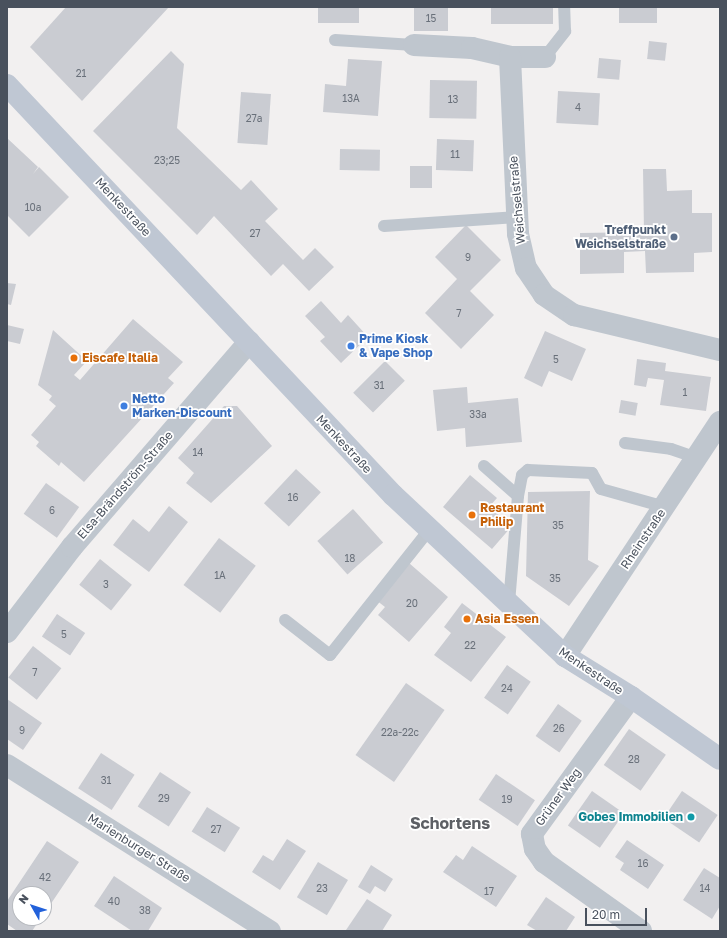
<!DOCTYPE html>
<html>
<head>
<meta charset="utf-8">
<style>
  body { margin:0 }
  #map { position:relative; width:727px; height:938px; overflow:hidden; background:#f2f0f0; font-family:"Golos Text",sans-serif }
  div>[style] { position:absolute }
  .building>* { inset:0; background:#caccd2; transform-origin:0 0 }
  .lane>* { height:12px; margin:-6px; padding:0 6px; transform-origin:6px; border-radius:6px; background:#bfc6ce }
  .street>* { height:22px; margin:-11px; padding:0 11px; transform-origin:11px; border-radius:11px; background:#bfc6ce }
  .secondary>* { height:22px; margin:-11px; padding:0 11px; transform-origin:11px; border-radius:11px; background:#bfc7d3 }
  .dots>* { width:11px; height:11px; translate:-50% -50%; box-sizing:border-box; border:2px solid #fff; border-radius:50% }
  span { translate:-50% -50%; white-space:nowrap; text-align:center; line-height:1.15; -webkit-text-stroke:3.5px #fff; paint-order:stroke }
  .number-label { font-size:10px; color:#69707a }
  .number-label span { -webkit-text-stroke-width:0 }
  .street-label { font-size:12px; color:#49515d }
  .service-label { font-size:12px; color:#4e5e75; font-weight:700 }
  .right { translate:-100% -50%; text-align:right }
  .shop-label { font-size:12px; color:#366cbe; font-weight:700 }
  .left { translate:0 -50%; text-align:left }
  .food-label { font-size:12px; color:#c56008; font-weight:700 }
  .culture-label { font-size:12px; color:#0d838f; font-weight:700 }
  .district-label { font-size:16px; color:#5d6065; font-weight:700 }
  .frame { position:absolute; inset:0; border:8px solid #49515d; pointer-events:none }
  .north { position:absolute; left:12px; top:886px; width:40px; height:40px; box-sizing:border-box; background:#fff; border:1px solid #b6b9be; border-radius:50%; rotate:309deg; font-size:11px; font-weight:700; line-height:16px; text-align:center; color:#49515d }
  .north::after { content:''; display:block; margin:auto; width:14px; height:18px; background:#2261da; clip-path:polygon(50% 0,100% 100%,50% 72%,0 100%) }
  .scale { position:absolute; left:585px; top:908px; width:62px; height:18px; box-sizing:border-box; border:2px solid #49515d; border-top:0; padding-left:5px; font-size:12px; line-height:14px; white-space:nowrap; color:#49515d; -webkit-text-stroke:3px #fff; paint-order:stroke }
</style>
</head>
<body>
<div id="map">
  <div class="building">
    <i style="clip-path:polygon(66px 7px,169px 7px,82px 101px,30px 47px)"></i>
    <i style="left:318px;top:7px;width:41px;height:16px"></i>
    <i style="left:414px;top:7px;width:34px;height:24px"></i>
    <i style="left:491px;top:7px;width:62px;height:17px"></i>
    <i style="left:619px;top:7px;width:38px;height:16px"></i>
    <i style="left:649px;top:41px;width:18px;height:18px;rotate:6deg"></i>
    <i style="clip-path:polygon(171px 51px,184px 64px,177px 128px,241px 190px,251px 180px,278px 209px,265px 221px,303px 260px,315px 248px,334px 267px,309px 291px,283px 264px,271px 276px,214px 216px,197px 235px,93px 131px)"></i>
    <i style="left:599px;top:58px;width:22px;height:20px;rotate:5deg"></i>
    <i style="clip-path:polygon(348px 59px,382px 61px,378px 116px,323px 112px,325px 84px,346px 86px)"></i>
    <i style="left:430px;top:80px;width:47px;height:38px;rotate:1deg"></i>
    <i style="left:558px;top:91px;width:42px;height:32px;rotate:3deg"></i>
    <i style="left:241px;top:92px;width:30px;height:51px;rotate:4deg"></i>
    <i style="clip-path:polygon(7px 138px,38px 167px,33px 174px,39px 167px,69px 197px,29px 237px,7px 215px)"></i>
    <i style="left:437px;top:139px;width:37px;height:31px;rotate:2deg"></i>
    <i style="left:340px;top:149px;width:40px;height:21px;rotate:1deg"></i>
    <i style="left:432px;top:166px;width:22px;height:22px;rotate:90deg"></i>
    <i style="clip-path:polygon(643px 169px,666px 169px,667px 191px,692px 190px,692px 213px,712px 213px,712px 252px,694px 253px,694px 272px,646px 273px,645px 251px,624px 252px,624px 273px,580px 274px,580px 233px,644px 232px)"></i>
    <i style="clip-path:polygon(466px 225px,501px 260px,470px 291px,494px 315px,461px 349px,425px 313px,457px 279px,435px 257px)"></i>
    <i style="clip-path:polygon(7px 283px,16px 284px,11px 305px,7px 304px)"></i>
    <i style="clip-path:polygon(321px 301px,341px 323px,348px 315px,368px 337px,341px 363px,320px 341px,325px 337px,305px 316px)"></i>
    <i style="clip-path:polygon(133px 319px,183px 362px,168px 378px,174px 383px,84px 482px,61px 462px,59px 466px,36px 446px,39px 442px,31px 435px,56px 406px,49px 400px,52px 396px,38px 385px,53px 330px,87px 361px,74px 375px,80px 380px)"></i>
    <i style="clip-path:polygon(7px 325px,24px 329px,20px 344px,7px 341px)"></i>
    <i style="clip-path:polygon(545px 331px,586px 349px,572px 381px,549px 371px,542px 387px,524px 378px)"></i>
    <i style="clip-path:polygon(637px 359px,666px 363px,665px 371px,711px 377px,706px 411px,660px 405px,664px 380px,648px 378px,646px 387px,634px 385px)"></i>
    <i style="left:385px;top:361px;width:28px;height:45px;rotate:45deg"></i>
    <i style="clip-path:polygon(467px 387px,468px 403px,518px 398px,522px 442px,466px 447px,465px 428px,437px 431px,433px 390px)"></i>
    <i style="left:621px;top:400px;width:17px;height:13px;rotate:10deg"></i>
    <i style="clip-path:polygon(224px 406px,237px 406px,272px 446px,211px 503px,186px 483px,194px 473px,178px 458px)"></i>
    <i style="left:296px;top:469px;width:34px;height:47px;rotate:43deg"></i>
    <i style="clip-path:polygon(470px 475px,497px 498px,489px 507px,512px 526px,492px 549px,443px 507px)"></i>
    <i style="left:46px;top:483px;width:41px;height:38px;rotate:36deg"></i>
    <i style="clip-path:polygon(590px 491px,588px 560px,599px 566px,569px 606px,526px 576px,528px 492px)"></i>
    <i style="clip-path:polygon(169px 506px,188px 522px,149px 572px,113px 545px,133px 519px,149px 532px)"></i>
    <i style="left:353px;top:509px;width:45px;height:48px;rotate:48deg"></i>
    <i style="left:219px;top:538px;width:46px;height:59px;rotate:37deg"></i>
    <i style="left:100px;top:559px;width:41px;height:33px;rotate:39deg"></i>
    <i style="clip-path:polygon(409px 563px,448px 597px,409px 642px,378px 615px,385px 607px,376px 600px)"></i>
    <i style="clip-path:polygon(462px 603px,506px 637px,471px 682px,434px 655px,451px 633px,444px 627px)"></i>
    <i style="left:57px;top:614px;width:34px;height:27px;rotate:34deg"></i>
    <i style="left:33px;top:646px;width:36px;height:40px;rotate:38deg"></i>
    <i style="left:507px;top:665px;width:29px;height:40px;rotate:35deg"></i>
    <i style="left:406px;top:683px;width:47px;height:88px;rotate:35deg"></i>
    <i style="clip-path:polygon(7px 699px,42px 723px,23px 750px,7px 739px)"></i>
    <i style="left:558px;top:704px;width:29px;height:39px;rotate:35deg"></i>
    <i style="left:629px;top:729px;width:45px;height:44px;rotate:35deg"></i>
    <i style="left:101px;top:753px;width:40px;height:42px;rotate:33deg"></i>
    <i style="left:160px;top:772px;width:37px;height:41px;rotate:33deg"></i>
    <i style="left:496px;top:774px;width:47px;height:31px;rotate:34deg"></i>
    <i style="left:592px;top:791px;width:39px;height:42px;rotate:35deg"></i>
    <i style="left:682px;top:791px;width:43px;height:33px;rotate:34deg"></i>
    <i style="left:207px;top:807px;width:39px;height:29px;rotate:32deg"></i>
    <i style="clip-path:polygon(287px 839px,306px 851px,280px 890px,252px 872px,263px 855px,273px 861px)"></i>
    <i style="clip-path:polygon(627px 840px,664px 865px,648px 889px,620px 870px,624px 863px,615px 857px)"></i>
    <i style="clip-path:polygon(47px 841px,79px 862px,44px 914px,44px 894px,20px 894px,20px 918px,41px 918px,32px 931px,17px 931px,7px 924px,7px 901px)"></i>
    <i style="clip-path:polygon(472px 846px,517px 876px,496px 907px,443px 872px,456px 855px,463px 860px)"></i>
    <i style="left:318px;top:862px;width:35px;height:41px;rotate:31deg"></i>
    <i style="clip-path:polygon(371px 865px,393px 879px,385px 892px,375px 886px,370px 894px,358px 887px)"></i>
    <i style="clip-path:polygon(704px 868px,720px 878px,720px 906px,712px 919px,683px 900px)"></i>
    <i style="clip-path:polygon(114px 876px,162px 908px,148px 931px,132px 931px,94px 906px)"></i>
    <i style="clip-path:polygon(546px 897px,575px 917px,566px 931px,537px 931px,527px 925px)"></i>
    <i style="clip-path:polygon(367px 899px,392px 915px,382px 931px,348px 931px,346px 930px)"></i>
  </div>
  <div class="lane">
    <i style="left:335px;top:40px;width:79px;rotate:3.6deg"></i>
    <i style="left:545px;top:57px;width:33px;rotate:-52deg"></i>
    <i style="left:565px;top:31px;width:24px;rotate:-92deg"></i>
    <i style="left:384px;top:226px;width:133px;rotate:-3.9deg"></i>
    <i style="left:625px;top:443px;width:46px;rotate:7.4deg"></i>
    <i style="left:671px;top:449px;width:28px;rotate:19deg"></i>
    <i style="left:484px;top:466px;width:45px;rotate:41.4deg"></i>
    <i style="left:509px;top:603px;width:107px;rotate:-85.2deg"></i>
    <i style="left:518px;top:496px;width:21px;rotate:-79deg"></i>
    <i style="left:522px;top:475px;width:8px;rotate:-40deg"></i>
    <i style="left:528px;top:470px;width:64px;rotate:2.7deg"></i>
    <i style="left:592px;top:473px;width:18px;rotate:61deg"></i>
    <i style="left:601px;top:489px;width:66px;rotate:15.7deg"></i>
    <i style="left:285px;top:620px;width:57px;rotate:37.9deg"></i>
    <i style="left:330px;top:655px;width:161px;rotate:-51.6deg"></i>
  </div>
  <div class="street">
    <i style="left:414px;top:45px;width:58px;rotate:3deg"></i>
    <i style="left:472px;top:48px;width:39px;rotate:13deg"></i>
    <i style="left:545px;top:57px;width:35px;rotate:180deg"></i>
    <i style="left:510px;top:57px;width:177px;rotate:87.4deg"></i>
    <i style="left:518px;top:234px;width:35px;rotate:77deg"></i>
    <i style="left:526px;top:268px;width:32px;rotate:56deg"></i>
    <i style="left:544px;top:295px;width:36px;rotate:34deg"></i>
    <i style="left:574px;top:315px;width:150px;rotate:13.5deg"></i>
    <i style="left:7px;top:632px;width:107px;rotate:-52.6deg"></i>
    <i style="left:72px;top:547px;width:271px;rotate:-49.2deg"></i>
    <i style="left:565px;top:656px;width:281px;rotate:-56.5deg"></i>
    <i style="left:631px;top:697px;width:169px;rotate:125.9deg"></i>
    <i style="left:532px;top:834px;width:15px;rotate:79deg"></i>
    <i style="left:535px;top:849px;width:16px;rotate:55deg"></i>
    <i style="left:544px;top:862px;width:119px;rotate:35.4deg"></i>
    <i style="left:7px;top:765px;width:311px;rotate:32.3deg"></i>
  </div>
  <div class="secondary">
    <i style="left:7px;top:85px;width:563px;rotate:46.73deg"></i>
    <i style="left:393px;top:495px;width:236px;rotate:43.1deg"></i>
    <i style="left:565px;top:656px;width:78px;rotate:31.8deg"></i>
    <i style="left:631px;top:697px;width:108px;rotate:34.9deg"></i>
  </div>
  <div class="dots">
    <i style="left:674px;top:237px;background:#5c6f8a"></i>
    <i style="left:351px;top:346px;background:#3f7fe0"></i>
    <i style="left:74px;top:358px;background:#e8710a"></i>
    <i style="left:124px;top:406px;background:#3f7fe0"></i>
    <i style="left:472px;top:515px;background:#e8710a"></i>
    <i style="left:467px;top:619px;background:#e8710a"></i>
    <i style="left:691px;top:817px;background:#0f9aa8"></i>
  </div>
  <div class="number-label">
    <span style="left:431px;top:19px">15</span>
    <span style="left:81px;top:74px">21</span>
    <span style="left:351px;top:99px">13A</span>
    <span style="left:453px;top:100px">13</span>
    <span style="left:578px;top:108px">4</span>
    <span style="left:254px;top:119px">27a</span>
    <span style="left:455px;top:155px">11</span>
    <span style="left:167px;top:161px">23;25</span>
    <span style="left:33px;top:208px">10a</span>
    <span style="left:255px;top:234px">27</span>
    <span style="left:468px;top:258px">9</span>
    <span style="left:459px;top:314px">7</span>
    <span style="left:556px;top:360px">5</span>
    <span style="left:379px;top:386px">31</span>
    <span style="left:685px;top:393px">1</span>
    <span style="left:478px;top:415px">33a</span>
    <span style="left:198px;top:453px">14</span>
    <span style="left:293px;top:498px">16</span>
    <span style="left:52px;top:511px">6</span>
    <span style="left:558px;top:526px">35</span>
    <span style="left:350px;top:559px">18</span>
    <span style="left:220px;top:576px">1A</span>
    <span style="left:555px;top:579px">35</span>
    <span style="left:106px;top:585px">3</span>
    <span style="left:412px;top:604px">20</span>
    <span style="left:64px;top:635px">5</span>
    <span style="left:470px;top:646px">22</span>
    <span style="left:35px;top:673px">7</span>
    <span style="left:507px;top:689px">24</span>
    <span style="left:559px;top:729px">26</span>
    <span style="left:22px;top:731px">9</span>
    <span style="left:400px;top:733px">22a-22c</span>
    <span style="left:634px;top:760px">28</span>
    <span style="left:106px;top:781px">31</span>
    <span style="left:164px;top:799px">29</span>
    <span style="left:507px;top:800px">19</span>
    <span style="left:216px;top:830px">27</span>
    <span style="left:643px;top:864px">16</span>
    <span style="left:45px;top:878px">42</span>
    <span style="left:322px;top:889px">23</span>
    <span style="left:705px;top:889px">14</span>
    <span style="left:489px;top:892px">17</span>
    <span style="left:114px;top:902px">40</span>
    <span style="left:145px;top:911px">38</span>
  </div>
  <div class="street-label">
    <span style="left:517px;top:200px;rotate:-95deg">Weichselstraße</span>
    <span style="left:123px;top:207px;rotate:47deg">Menkestraße</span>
    <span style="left:344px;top:444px;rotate:47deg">Menkestraße</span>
    <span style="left:125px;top:485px;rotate:-49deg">Elsa-Brändström-Straße</span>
    <span style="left:643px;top:539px;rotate:-56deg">Rheinstraße</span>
    <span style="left:591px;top:671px;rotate:34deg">Menkestraße</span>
    <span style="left:558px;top:797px;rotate:-54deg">Grüner Weg</span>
    <span style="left:139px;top:848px;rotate:32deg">Marienburger Straße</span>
  </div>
  <div class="service-label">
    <span class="right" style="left:666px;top:237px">Treffpunkt<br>Weichselstraße</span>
  </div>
  <div class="shop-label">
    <span class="left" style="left:359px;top:346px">Prime Kiosk<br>&amp; Vape Shop</span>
    <span class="left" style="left:132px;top:406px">Netto<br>Marken-Discount</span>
  </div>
  <div class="food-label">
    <span class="left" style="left:82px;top:358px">Eiscafe Italia</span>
    <span class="left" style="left:480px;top:515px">Restaurant<br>Philip</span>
    <span class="left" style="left:475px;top:619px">Asia Essen</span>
  </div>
  <div class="culture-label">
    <span class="right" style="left:683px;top:817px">Gobes Immobilien</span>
  </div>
  <div class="district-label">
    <span style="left:450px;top:823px">Schortens</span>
  </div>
  <div class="frame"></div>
  <div class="north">N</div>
  <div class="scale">20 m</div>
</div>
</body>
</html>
